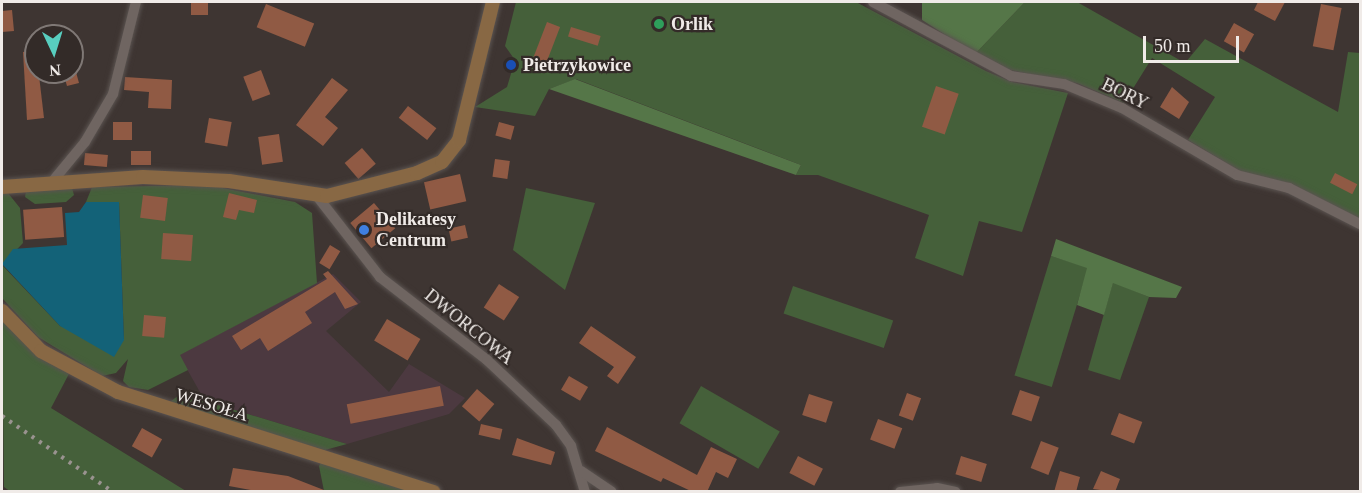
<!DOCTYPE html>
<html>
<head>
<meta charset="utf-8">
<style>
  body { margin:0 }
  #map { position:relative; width:1362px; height:493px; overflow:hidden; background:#3e3532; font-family:"Times New Roman",serif }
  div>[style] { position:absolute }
  .commercial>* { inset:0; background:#4c3940 }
  .green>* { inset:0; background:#45603a; transform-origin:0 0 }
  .forest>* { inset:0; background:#557648 }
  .water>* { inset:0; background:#136278 }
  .building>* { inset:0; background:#905a44; transform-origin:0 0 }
  .roads { filter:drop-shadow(0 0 2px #5a5350) drop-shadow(0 0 2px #5a5350) }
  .street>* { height:10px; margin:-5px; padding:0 5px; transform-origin:5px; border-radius:5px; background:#6f6561 }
  .secondary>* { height:14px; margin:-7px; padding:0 7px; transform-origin:7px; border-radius:7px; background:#886844 }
  .rail>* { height:4px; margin-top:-2px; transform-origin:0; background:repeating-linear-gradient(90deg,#9a9390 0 3px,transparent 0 9px) }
  .dots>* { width:16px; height:16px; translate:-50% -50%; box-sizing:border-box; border:3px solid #332b28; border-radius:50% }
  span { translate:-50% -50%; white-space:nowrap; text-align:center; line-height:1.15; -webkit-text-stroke:4.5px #332b28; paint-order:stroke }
  .poi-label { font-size:18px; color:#f0ebe8; font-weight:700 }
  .left { translate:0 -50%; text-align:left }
  .street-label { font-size:18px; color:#f0ebe8 }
  .frame { position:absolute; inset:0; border:3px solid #f0ebe8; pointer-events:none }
  .north { position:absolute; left:24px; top:24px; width:60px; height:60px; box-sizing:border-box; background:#332b28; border:2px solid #7f7875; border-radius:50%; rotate:176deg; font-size:16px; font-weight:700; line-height:24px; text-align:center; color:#f0ebe8 }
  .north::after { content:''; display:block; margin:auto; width:21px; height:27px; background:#58cebf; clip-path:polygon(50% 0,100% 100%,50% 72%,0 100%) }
  .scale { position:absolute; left:1143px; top:36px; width:96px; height:27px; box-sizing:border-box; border:3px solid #f0ebe8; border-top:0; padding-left:8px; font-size:18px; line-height:21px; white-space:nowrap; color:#f0ebe8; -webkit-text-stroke:4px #332b28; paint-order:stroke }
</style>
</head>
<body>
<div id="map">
  <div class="commercial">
    <i style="clip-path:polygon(333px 274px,361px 302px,326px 331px,389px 392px,409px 364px,465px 398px,449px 414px,347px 444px,205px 401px,179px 355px)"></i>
  </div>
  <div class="green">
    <i style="clip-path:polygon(516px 2px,856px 2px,986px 71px,1012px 82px,1068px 93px,1022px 232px,979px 221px,963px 276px,915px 258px,929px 215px,818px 175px,796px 175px,801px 165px,576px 79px,549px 89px,535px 116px,475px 107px,507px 87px,515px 60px,505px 46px)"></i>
    <i style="clip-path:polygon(1025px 2px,1077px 2px,1185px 63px,1205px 39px,1338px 112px,1348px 52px,1360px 53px,1360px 220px,1240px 171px,1188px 140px,1215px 97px,1152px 58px,1124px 103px,1077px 83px,1005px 69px,975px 54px)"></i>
    <i style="clip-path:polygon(207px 185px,295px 202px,312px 213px,317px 283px,180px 355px,188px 370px,148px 390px,129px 387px,123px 381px,128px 359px,116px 373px,102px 376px,38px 337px,2px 298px,2px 194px,8px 193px,20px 208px,23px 243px,2px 265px,60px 326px,124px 340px,119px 202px,86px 202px,92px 187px)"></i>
    <i style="clip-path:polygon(72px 188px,74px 195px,66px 202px,35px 204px,25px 197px,26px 191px)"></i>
    <i style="clip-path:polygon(526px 188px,595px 203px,565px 290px,513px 250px)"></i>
    <i style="left:1051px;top:256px;width:39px;height:125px;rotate:17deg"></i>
    <i style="clip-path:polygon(1113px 282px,1149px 297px,1120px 380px,1088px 370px)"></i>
    <i style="left:793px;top:286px;width:106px;height:29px;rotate:19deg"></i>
    <i style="clip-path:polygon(2px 311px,71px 370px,51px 408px,186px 491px,11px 492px,4px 487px)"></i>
    <i style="left:701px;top:386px;width:91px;height:43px;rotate:30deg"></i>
    <i style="clip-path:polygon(182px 393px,205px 401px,347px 444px,325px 450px,173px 405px,171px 401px)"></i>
    <i style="clip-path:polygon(324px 458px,402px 482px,406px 491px,324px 491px,319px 466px)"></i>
  </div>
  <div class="forest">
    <i style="clip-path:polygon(922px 2px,1025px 2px,975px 54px,922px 20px)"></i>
    <i style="clip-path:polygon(575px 79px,801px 165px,796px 175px,549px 89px)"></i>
    <i style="clip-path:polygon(1056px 239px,1182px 287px,1176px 298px,1149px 297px,1113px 283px,1104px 315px,1077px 305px,1087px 268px,1051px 256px)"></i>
  </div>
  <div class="water">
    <i style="clip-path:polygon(86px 202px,119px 202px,124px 340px,114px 357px,60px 326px,2px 264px,13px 249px,67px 245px,65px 213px,79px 212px)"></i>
  </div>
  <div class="building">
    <i style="left:191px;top:2px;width:17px;height:13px"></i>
    <i style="clip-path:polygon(1258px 2px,1285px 2px,1275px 21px,1254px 10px)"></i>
    <i style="left:266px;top:4px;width:52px;height:25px;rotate:22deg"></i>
    <i style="left:1321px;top:4px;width:21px;height:43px;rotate:11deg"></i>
    <i style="clip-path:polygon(12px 10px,14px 31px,2px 32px,2px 11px)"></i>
    <i style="left:547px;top:22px;width:14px;height:41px;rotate:21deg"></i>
    <i style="left:1234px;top:23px;width:23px;height:21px;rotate:29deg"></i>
    <i style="left:571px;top:27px;width:31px;height:10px;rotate:17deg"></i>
    <i style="clip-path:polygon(36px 50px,44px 118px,27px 120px,23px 52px)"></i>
    <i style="left:261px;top:70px;width:26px;height:19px;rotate:69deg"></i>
    <i style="clip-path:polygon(63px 72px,76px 72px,79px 83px,67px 86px)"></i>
    <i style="clip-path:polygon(125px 77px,172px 80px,171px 109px,148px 108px,149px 92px,124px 90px)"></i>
    <i style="clip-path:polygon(332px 78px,348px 90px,325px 117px,338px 128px,323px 146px,296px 125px)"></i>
    <i style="left:936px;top:86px;width:24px;height:43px;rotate:19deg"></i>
    <i style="clip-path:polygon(1172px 87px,1189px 102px,1179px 119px,1160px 107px)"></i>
    <i style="left:408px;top:106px;width:36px;height:15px;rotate:38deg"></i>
    <i style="left:209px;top:118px;width:23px;height:25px;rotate:10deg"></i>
    <i style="left:113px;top:122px;width:19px;height:18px"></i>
    <i style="left:499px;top:122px;width:16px;height:14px;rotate:15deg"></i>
    <i style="left:279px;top:134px;width:28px;height:21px;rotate:82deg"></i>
    <i style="left:362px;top:148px;width:21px;height:23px;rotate:49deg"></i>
    <i style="left:151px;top:151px;width:14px;height:20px;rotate:90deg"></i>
    <i style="left:85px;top:153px;width:23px;height:12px;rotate:5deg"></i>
    <i style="left:495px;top:159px;width:15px;height:18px;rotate:8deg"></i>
    <i style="left:1335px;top:173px;width:25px;height:11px;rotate:27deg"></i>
    <i style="left:460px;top:174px;width:28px;height:37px;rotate:77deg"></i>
    <i style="clip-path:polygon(229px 193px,257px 200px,254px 213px,239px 210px,236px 220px,223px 217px)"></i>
    <i style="left:143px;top:195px;width:25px;height:23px;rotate:7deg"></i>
    <i style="left:374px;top:203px;width:33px;height:31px;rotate:50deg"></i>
    <i style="left:62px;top:207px;width:30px;height:39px;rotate:86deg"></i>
    <i style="left:465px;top:225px;width:13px;height:17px;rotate:77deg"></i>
    <i style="left:163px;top:233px;width:30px;height:26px;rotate:4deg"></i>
    <i style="left:330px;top:245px;width:12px;height:21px;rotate:31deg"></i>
    <i style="clip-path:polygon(328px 271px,358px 304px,345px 309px,335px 292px,305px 312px,312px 323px,268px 351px,260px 338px,241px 350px,232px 336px,327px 279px,323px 274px)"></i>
    <i style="left:499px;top:284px;width:24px;height:28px;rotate:33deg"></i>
    <i style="left:144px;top:315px;width:22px;height:21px;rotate:5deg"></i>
    <i style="left:387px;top:319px;width:39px;height:25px;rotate:31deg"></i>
    <i style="clip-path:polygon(591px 326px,636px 357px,618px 384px,607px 376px,614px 367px,579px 343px)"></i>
    <i style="left:569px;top:376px;width:22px;height:16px;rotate:30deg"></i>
    <i style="left:440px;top:386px;width:20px;height:95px;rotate:79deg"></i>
    <i style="left:477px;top:389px;width:23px;height:23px;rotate:41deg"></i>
    <i style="left:1020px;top:390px;width:21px;height:26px;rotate:19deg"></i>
    <i style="left:907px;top:393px;width:15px;height:24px;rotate:20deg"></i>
    <i style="left:809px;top:394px;width:25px;height:22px;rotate:18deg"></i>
    <i style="left:1119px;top:413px;width:25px;height:23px;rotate:21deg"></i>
    <i style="left:878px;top:419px;width:26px;height:22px;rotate:21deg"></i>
    <i style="left:481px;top:424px;width:22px;height:11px;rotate:13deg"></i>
    <i style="clip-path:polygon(607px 427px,697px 475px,711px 447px,737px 459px,728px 478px,716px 472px,707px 492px,693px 492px,663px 478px,661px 482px,595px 451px)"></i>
    <i style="left:142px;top:428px;width:23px;height:21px;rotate:29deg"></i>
    <i style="clip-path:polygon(517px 438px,555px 452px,551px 465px,512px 455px)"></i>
    <i style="left:1041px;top:441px;width:19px;height:29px;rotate:21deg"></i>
    <i style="left:798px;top:456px;width:28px;height:19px;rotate:27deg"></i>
    <i style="left:961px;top:456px;width:27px;height:19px;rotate:17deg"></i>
    <i style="clip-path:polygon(233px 468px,288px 476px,329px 492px,262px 492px,229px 486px)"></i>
    <i style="clip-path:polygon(1060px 471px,1080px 477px,1076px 492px,1054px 492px)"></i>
    <i style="clip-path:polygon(1101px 471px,1120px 479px,1115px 492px,1093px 489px)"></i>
  </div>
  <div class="roads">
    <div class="street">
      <i style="left:873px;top:2px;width:157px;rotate:28.2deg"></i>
      <i style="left:1011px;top:76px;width:54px;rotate:8.6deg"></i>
      <i style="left:1064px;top:84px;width:63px;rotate:22.5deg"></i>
      <i style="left:1122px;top:108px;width:133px;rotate:30.2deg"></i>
      <i style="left:1237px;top:175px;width:54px;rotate:14deg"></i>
      <i style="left:1289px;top:188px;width:80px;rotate:26.9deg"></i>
      <i style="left:52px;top:182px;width:52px;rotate:-50.5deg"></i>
      <i style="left:85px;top:142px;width:56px;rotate:-59.7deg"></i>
      <i style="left:113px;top:94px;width:95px;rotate:-76deg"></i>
      <i style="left:317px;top:196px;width:103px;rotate:52.1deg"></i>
      <i style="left:380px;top:277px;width:135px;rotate:37.8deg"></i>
      <i style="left:487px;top:360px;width:95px;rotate:43.3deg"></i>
      <i style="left:556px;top:425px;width:26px;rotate:54deg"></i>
      <i style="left:571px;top:446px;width:48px;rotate:73.1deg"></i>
      <i style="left:581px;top:471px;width:37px;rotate:34deg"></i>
      <i style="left:900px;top:492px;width:37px;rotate:-6deg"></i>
      <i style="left:937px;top:488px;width:19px;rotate:12deg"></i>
    </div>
    <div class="secondary">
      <i style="left:2px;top:187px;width:141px;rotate:-4.1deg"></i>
      <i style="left:143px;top:177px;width:86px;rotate:2.7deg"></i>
      <i style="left:229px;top:181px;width:99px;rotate:8.7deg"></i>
      <i style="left:327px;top:196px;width:93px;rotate:-14.3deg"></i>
      <i style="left:417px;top:173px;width:27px;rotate:-24deg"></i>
      <i style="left:442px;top:162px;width:28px;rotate:-52deg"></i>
      <i style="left:459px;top:140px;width:142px;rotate:-76.2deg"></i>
      <i style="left:2px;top:311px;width:56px;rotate:45.7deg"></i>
      <i style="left:41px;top:351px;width:87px;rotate:28deg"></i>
      <i style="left:118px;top:392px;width:331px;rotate:17.6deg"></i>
    </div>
  </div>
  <div class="rail">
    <i style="left:2px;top:416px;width:135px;rotate:34.4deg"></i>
  </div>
  <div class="dots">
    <i style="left:659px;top:24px;background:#2e9e5b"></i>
    <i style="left:511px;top:65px;background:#1a4fb4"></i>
    <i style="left:364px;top:230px;background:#3f7fe0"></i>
  </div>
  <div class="poi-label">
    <span class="left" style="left:671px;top:24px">Orlik</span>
    <span class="left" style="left:523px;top:65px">Pietrzykowice</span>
    <span class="left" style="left:376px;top:230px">Delikatesy<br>Centrum</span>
  </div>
  <div class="street-label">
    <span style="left:1125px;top:94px;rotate:26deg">BORY</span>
    <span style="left:469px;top:327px;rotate:39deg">DWORCOWA</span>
    <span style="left:212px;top:405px;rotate:17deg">WESOŁA</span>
  </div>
  <div class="frame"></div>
  <div class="north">N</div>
  <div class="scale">50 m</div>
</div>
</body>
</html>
